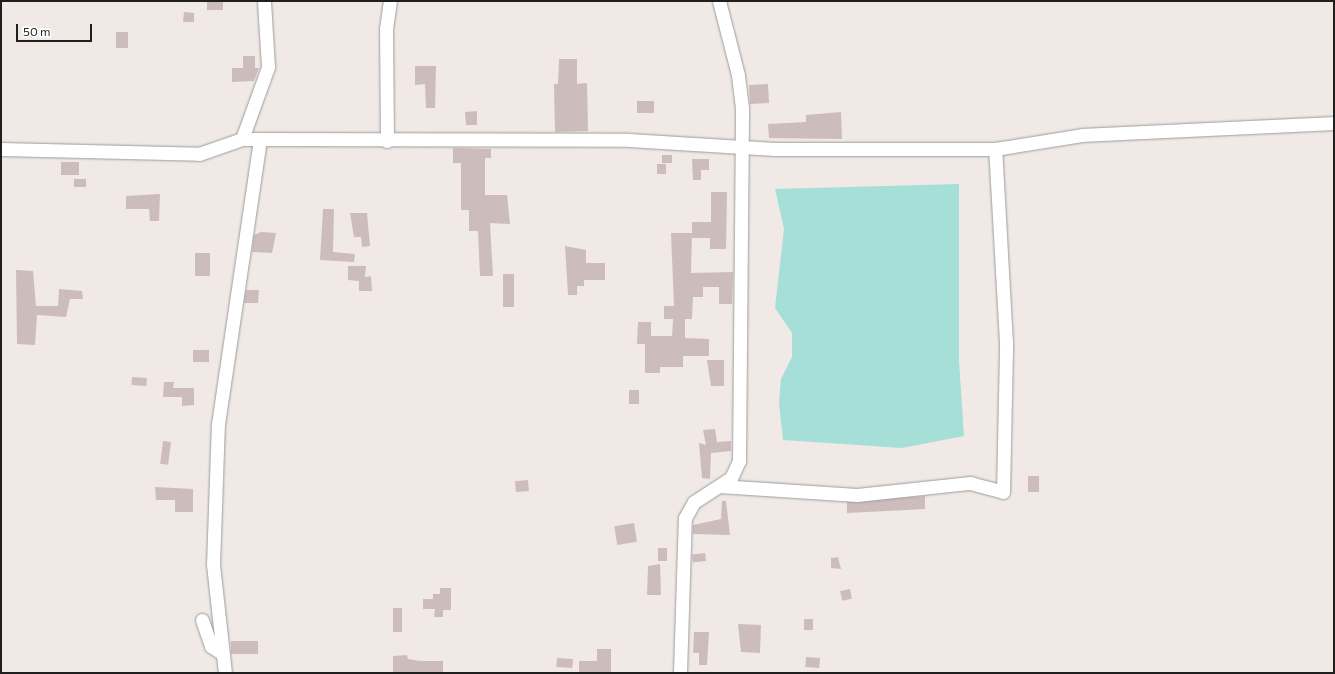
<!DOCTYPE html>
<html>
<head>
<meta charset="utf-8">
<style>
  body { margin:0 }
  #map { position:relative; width:1335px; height:674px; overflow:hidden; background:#f0e9e5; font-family:Commissioner,sans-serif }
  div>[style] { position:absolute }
  .water>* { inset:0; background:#a5dfd7 }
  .building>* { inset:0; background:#ccbdbc; transform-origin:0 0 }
  .roads { filter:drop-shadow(0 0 1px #9c9c9c) drop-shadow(0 0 1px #9c9c9c) }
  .minor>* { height:13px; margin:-6.5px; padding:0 6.5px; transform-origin:6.5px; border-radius:6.5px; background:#fff }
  span { translate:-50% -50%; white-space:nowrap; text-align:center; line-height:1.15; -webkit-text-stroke:3px #fff; paint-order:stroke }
  .frame { position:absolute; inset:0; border:2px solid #1f1f1f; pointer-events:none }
  .scale { position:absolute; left:16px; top:24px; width:76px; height:18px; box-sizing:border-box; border:2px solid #1f1f1f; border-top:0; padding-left:5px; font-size:12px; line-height:14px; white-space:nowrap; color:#1f1f1f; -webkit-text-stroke:3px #fff; paint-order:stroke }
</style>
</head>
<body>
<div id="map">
  <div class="water">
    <i style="clip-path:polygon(959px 184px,959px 361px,964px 436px,902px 448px,783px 440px,779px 403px,781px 379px,792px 357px,792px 333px,775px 308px,784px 229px,775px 189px)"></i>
  </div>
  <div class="building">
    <i style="left:207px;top:1px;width:16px;height:9px"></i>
    <i style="clip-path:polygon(184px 12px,194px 13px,194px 22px,183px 22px)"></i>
    <i style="left:116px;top:32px;width:12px;height:16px"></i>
    <i style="clip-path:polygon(243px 56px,255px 56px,255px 68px,259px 68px,254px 81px,232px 82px,232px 68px,243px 68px)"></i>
    <i style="clip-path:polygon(559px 59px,577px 59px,577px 84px,587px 83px,588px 131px,555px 132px,554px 84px,558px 84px)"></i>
    <i style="clip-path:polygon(415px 66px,436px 66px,435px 108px,426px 108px,425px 84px,415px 85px)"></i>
    <i style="left:768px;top:84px;width:19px;height:19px;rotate:87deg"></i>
    <i style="left:654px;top:101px;width:12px;height:17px;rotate:90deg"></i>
    <i style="clip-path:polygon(477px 111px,477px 125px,466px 125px,465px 112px)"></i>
    <i style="clip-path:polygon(841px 112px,842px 139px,769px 138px,768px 124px,806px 122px,806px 115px)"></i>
    <i style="clip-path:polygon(453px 148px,491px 149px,491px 158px,485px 158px,485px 195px,507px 195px,510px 224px,490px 223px,493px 276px,480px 276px,478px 231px,469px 231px,469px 210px,461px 210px,461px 163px,453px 163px)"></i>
    <i style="left:662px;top:155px;width:10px;height:8px"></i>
    <i style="clip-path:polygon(692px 159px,709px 159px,709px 170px,701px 170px,701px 180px,693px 180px)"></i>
    <i style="left:61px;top:162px;width:18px;height:13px"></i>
    <i style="left:657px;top:164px;width:9px;height:10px"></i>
    <i style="left:74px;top:179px;width:12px;height:8px"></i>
    <i style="clip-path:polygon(711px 192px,727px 192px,726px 249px,710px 249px,710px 238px,692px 238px,692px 222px,711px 222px)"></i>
    <i style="clip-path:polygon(160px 194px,159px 221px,150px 221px,149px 209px,126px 209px,126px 196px)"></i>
    <i style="clip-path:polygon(323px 209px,334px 209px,333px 252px,355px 254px,354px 262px,320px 260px)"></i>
    <i style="clip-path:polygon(350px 213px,367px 213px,370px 246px,362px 247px,361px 237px,354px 237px)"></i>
    <i style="clip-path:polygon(261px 232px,276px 233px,272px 253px,252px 252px,254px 235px)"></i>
    <i style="clip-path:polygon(671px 233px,692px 233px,691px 273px,733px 272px,732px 304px,719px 304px,719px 287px,703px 287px,703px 297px,693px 297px,692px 319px,685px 319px,685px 338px,709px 339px,709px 356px,683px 356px,683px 367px,660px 367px,660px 373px,645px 373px,645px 344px,637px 344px,638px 322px,651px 322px,651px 336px,672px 336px,673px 319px,664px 319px,664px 306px,674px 306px)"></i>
    <i style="clip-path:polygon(565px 246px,586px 250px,586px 263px,605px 263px,605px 280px,584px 280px,584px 286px,577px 286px,577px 295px,568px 295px)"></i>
    <i style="left:195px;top:253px;width:15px;height:23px"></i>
    <i style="clip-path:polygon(348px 266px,366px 266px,365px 277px,371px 276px,372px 291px,359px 291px,359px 281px,348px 280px)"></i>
    <i style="clip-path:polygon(16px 270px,33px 271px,36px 306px,58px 306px,59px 289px,82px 291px,83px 299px,70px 299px,66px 317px,37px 315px,35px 345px,17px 344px)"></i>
    <i style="left:503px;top:274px;width:11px;height:33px"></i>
    <i style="clip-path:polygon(246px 290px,259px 290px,258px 303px,244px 303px)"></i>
    <i style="left:193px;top:350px;width:16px;height:12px"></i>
    <i style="clip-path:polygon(707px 360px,724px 360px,724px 386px,711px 386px)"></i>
    <i style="left:132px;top:377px;width:15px;height:8px;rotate:4deg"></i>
    <i style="clip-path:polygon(164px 382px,174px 382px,173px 388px,194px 388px,194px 405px,182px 406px,182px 397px,163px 397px)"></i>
    <i style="left:639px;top:390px;width:14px;height:10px;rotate:90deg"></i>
    <i style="clip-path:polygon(715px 429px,717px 442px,731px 441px,731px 451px,711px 453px,710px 479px,702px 478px,699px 443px,706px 445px,703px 430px)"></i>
    <i style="left:163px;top:441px;width:8px;height:23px;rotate:7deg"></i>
    <i style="left:1028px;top:476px;width:11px;height:16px"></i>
    <i style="left:528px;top:480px;width:11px;height:13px;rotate:85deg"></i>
    <i style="clip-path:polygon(155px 487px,193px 489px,193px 512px,175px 512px,175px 500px,156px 500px)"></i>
    <i style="clip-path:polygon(925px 496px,925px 509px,847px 513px,847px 502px)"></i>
    <i style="clip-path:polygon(722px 501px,726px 501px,730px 535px,693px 534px,693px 525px,721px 519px)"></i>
    <i style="left:634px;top:523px;width:19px;height:20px;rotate:81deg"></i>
    <i style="left:658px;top:548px;width:9px;height:13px"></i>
    <i style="left:705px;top:553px;width:8px;height:13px;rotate:83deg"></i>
    <i style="clip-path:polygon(838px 557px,841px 569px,831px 568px,831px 558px)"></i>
    <i style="clip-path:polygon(660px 564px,661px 595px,647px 595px,648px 566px)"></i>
    <i style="clip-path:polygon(440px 588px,451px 588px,451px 610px,443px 610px,443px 617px,434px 617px,435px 609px,423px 609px,423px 599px,433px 599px,433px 594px,440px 594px)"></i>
    <i style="left:850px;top:589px;width:10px;height:10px;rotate:79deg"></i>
    <i style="left:393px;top:608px;width:9px;height:24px"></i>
    <i style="left:804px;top:619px;width:9px;height:11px"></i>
    <i style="clip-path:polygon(738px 624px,761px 625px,760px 653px,741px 652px)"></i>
    <i style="clip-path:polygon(694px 632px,709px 632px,707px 665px,699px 665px,699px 653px,693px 653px)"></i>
    <i style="left:231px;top:641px;width:27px;height:13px"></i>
    <i style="clip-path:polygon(597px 649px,611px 649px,611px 673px,579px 673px,579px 661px,597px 661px)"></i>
    <i style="clip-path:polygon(407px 655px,408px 659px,420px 661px,443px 661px,443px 673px,393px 672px,393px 656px)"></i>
    <i style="left:806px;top:657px;width:14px;height:10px;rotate:4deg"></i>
    <i style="left:557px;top:658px;width:16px;height:9px;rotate:4deg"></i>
  </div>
  <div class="roads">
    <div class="minor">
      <i style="left:242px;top:139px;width:387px;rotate:0.1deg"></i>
      <i style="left:629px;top:140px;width:146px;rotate:3.5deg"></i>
      <i style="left:775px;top:149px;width:220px"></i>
      <i style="left:995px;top:149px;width:88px;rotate:-9.1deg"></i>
      <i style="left:1082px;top:135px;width:252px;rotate:-2.7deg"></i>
      <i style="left:387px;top:141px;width:112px;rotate:-90.5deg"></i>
      <i style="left:386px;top:29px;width:28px;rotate:-82deg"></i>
      <i style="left:1px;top:149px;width:198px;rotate:1.4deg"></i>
      <i style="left:199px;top:154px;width:46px;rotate:-19.2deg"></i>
      <i style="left:242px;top:139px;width:77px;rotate:-70.1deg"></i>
      <i style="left:268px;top:67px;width:66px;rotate:-93.5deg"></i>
      <i style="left:719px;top:486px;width:138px;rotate:3.7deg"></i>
      <i style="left:857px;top:495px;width:114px;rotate:-6.1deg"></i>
      <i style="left:970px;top:483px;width:34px;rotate:15deg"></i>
      <i style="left:1003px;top:492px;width:149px;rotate:-88.8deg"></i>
      <i style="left:1006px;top:343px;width:194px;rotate:-93.2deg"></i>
      <i style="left:202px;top:620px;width:28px;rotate:71deg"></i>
      <i style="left:211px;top:646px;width:14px;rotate:34deg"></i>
      <i style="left:225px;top:673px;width:109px;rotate:-96.3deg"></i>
      <i style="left:213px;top:565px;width:141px;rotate:-88deg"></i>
      <i style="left:218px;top:424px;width:287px;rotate:-81.6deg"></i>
      <i style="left:680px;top:673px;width:155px;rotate:-88.2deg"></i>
      <i style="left:685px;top:518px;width:18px;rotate:-61deg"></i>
      <i style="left:694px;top:502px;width:44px;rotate:-33deg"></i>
      <i style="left:731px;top:478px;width:19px;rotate:-65deg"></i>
      <i style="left:739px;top:461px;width:353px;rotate:-89.5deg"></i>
      <i style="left:742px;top:108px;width:33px;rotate:-97deg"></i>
      <i style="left:738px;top:75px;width:76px;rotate:-104.4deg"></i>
    </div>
  </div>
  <div class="frame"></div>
  <div class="scale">50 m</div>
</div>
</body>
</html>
